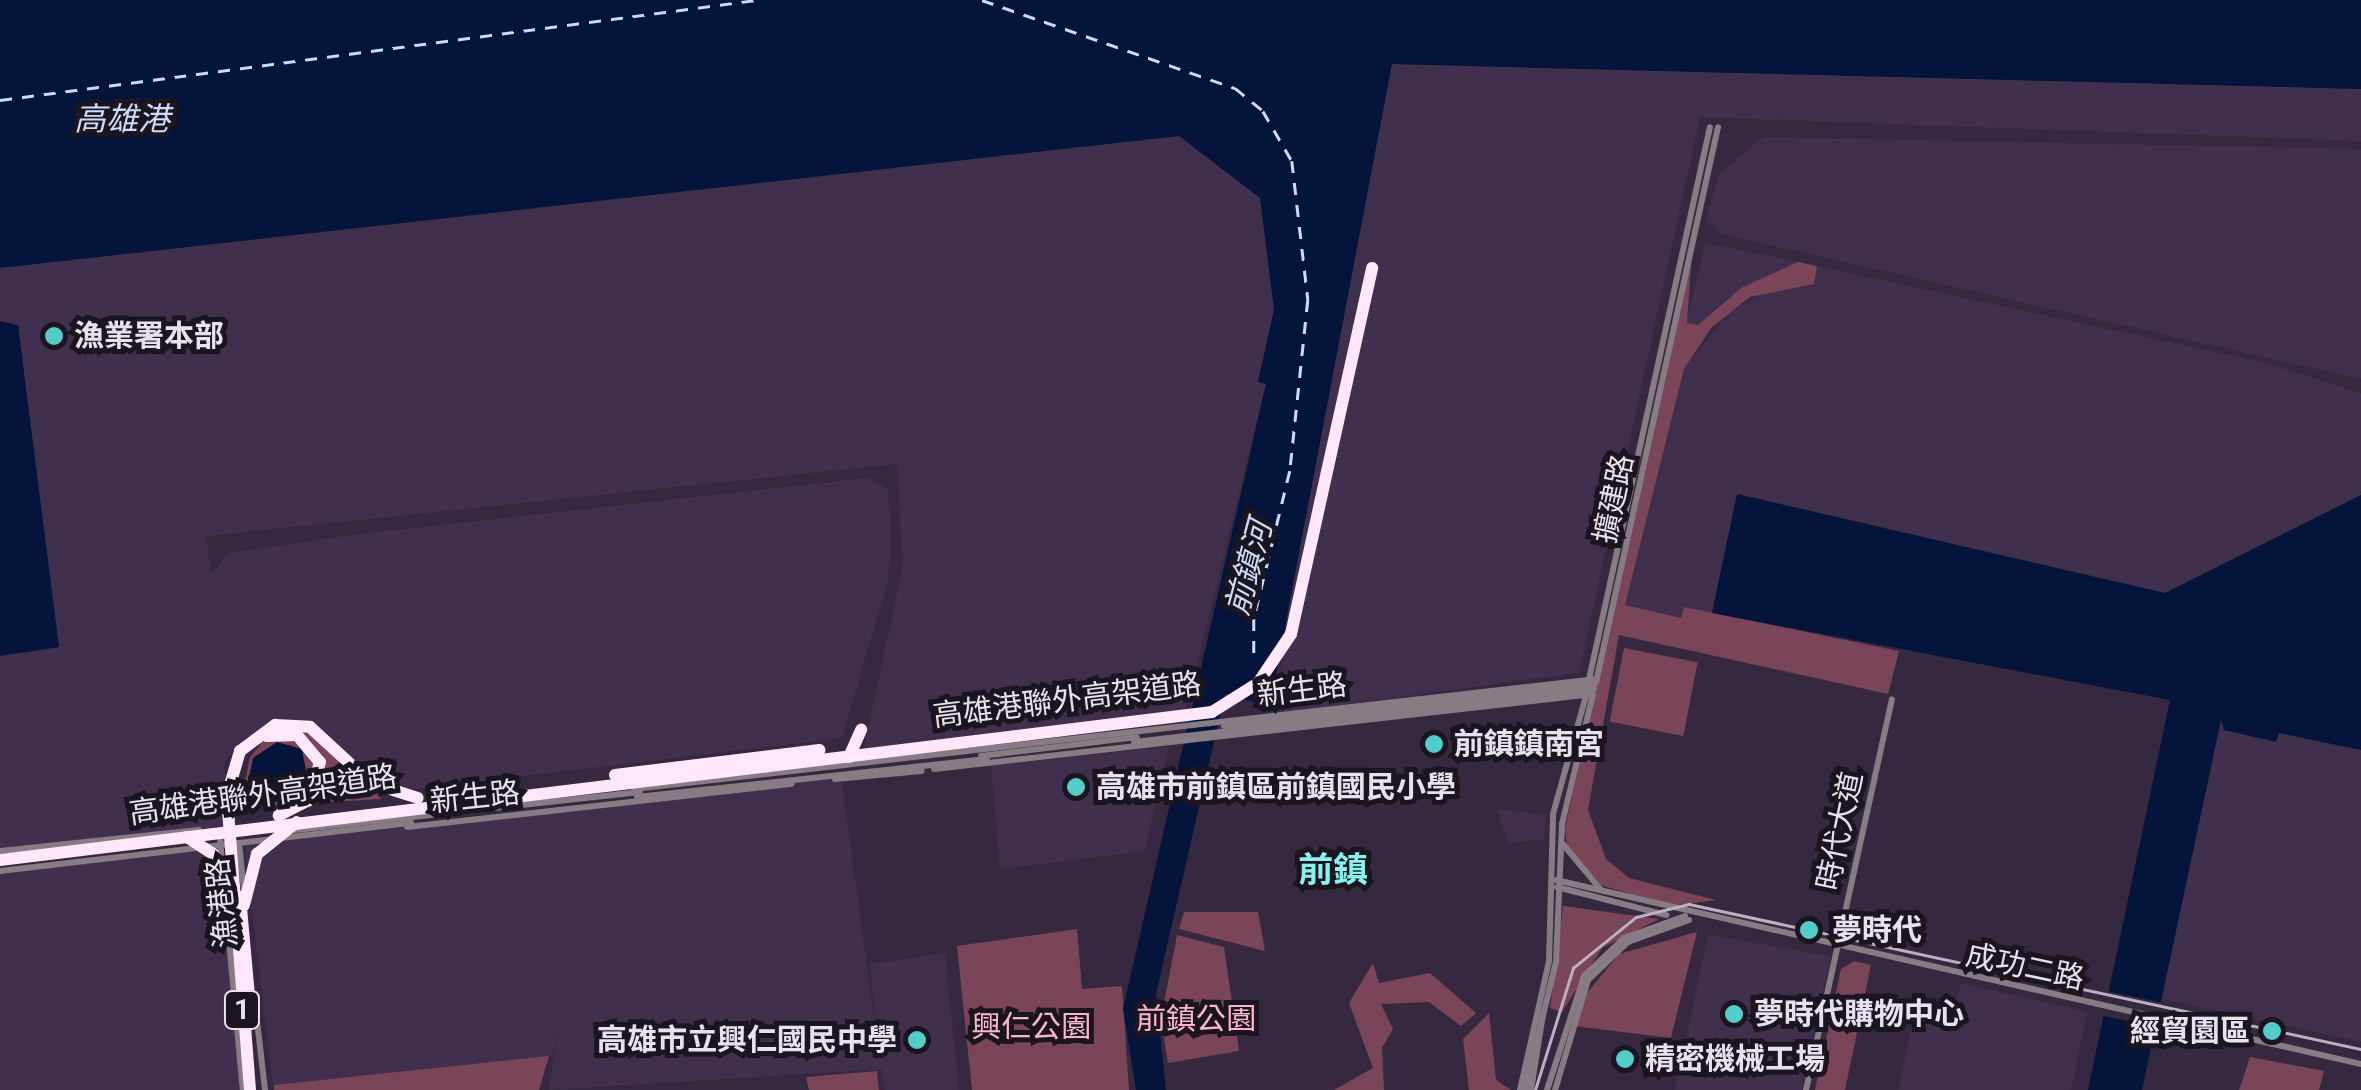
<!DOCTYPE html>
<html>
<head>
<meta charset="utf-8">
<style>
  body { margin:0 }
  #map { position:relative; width:2361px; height:1090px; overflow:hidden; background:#36293f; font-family:Roboto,"Noto Sans TC",sans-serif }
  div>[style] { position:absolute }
  .built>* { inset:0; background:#40304d }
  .green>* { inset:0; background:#7b4559; transform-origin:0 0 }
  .water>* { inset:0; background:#04143b }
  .pier>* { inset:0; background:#36293f; transform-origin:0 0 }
  .ferry>* { height:2.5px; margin-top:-1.25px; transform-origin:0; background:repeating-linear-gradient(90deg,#cbdbf8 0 12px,transparent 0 22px) }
  .tertiary>* { height:6px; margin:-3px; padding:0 3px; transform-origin:3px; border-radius:3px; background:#877b84 }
  .motorway>* { height:12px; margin:-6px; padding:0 6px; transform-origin:6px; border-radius:6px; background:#fee7f9 }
  .tram>* { height:2.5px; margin:-1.25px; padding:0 1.25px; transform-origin:1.25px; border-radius:1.25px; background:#bab0c1 }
  .dots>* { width:28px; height:28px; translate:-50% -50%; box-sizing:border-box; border:5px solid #1a151f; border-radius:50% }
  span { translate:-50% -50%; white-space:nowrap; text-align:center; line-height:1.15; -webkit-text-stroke:10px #1a151f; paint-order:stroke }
  .shield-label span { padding:2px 8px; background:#1a151f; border:2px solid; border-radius:8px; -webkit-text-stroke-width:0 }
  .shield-label { font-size:28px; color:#e8e0ef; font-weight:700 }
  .poi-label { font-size:30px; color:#e8e0ef; font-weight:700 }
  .left { translate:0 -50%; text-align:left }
  .right { translate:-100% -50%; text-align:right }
  .street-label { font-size:30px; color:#e8e0ef }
  .park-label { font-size:30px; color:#fbb5cd }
  .water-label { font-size:32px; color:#cbdbf8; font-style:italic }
  .quarter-label { font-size:35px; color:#87f2ee; font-weight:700 }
</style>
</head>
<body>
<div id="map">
  <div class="built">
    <i style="clip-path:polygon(1392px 64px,2361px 89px,2361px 141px,1700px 117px,1579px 673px,1273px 714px,1290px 619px,1281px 617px)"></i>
    <i style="clip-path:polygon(1180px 136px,1261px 198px,1274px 310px,1258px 381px,1266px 383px,1185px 714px,863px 753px,903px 565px,897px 464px,206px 536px,211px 574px,228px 553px,359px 534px,868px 478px,888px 490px,891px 537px,888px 580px,842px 738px,414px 789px,377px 788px,263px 732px,244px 738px,224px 762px,228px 829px,0 857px,0 656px,59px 647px,17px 325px,0 326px,0 268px)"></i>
    <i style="clip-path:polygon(1764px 137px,2361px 149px,2361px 379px,1721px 234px,1706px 220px,1719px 174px)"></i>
    <i style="clip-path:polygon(1705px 245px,1711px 244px,1798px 262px,1725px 299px,1699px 325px,1686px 323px)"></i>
    <i style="clip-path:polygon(1817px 266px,2266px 363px,2361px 393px,2361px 495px,2165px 593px,1738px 494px,1712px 613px,1684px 607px,1681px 618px,1624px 605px,1684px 369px,1728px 313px,1770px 290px,1814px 283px)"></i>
    <i style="clip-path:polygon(2221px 720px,2361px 750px,2361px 1042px,2162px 999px)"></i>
    <i style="clip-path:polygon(1169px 747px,1144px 851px,1000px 869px,991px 766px)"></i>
    <i style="clip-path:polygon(841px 778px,878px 1046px,870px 964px,945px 953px,959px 1090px,885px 1090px,882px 1069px,549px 1090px,557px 1035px,552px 1056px,273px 1085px,244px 845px)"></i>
    <i style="clip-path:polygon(1497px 809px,1546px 815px,1544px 839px,1508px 843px)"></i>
    <i style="clip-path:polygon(221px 846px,243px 1090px,0 1090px,0 872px)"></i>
    <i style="clip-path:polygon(1708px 935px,1831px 956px,1801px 1090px,1675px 1090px)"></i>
    <i style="clip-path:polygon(1961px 983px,2087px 1012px,2071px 1090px,1898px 1090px,1918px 1001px,1955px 1009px)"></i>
  </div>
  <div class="green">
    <i style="clip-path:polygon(1692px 253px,1687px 323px,1698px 325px,1741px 288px,1798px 262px,1817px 266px,1814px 284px,1750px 297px,1712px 327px,1684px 369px,1625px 605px,1681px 618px,1684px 607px,1899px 651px,1888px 694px,1619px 635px,1588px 810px,1606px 859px,1629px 878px,1716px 900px,1670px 906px,1594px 883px,1567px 848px,1565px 828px)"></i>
    <i style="left:1624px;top:648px;width:75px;height:75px;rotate:11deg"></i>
    <i style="clip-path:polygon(300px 728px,328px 743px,381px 799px,240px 807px,250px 757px,266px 738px)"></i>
    <i style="clip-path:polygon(1563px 906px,1659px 919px,1602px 948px,1562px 1012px,1550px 1008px)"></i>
    <i style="clip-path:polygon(1184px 912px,1258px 912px,1265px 951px,1179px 929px)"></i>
    <i style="clip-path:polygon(1077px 929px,1082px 989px,1122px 986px,1129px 1090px,972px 1090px,957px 946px)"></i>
    <i style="clip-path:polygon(1697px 932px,1671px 1038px,1574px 1026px,1583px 998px,1619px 954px)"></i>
    <i style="clip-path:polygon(1177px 935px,1224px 947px,1239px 1051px,1168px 1063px,1161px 1019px)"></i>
    <i style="clip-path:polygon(1854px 961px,1871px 965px,1845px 1090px,1815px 1090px,1841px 969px)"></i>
    <i style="clip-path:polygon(1373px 963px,1379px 983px,1430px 973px,1476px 1013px,1461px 1026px,1429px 1002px,1381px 1004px,1393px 1029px,1382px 1048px,1384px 1090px,1334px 1090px,1373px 1068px,1349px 1003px)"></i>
    <i style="clip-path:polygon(1489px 1013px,1496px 1080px,1511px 1090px,1469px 1090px,1463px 1039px)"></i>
    <i style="clip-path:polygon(549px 1056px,539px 1090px,274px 1090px,274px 1085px)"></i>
    <i style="clip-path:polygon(2250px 1057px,2324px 1071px,2319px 1090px,2239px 1090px)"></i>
    <i style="clip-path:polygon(877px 1071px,879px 1090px,809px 1090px,806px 1077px)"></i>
  </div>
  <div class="water">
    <i style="clip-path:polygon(0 0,2361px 0,2361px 89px,1392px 64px,1272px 695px,1269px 706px,1225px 694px,1156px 994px,1166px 1090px,1136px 1090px,1123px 1009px,1266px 384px,1258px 382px,1274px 310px,1260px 198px,1179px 136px,0 268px)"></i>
    <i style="clip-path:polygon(0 321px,18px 325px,59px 647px,0 656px)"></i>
    <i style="clip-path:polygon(1737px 494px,2165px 593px,2361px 495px,2361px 750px,2279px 733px,2276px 742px,2224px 730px,2221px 720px,2142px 1090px,2088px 1090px,2170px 700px,1712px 613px)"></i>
    <i style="clip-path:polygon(277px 742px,302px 749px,308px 782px,295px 796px,244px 803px,253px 758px)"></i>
  </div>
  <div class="pier">
    <i style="left:2107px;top:991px;width:57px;height:25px;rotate:12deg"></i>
  </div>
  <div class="ferry">
    <i style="left:982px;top:0;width:268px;rotate:19.2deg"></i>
    <i style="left:1235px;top:88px;width:36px;rotate:39deg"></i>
    <i style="left:1263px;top:111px;width:58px;rotate:59.9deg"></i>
    <i style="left:1292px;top:161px;width:140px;rotate:83.4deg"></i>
    <i style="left:1308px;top:300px;width:172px;rotate:96deg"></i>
    <i style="left:1290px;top:471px;width:152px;rotate:103.7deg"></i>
    <i style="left:1254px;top:619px;width:43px;rotate:90deg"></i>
    <i style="left:0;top:100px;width:764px;rotate:-7.53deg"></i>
  </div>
  <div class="tertiary">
    <i style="left:1596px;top:682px;width:568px;rotate:-77.6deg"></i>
    <i style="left:1588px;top:684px;width:570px;rotate:-77.65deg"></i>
    <i style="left:1224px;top:726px;width:373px;rotate:-6.5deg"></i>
    <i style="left:1134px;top:742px;width:463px;rotate:-6.6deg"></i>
    <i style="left:981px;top:756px;width:157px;rotate:-6.9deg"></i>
    <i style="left:934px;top:769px;width:663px;rotate:-6.49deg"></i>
    <i style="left:835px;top:779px;width:87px;rotate:-5.3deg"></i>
    <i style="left:634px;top:789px;width:969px;rotate:-6.52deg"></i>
    <i style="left:637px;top:797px;width:352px;rotate:-6.2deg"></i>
    <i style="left:407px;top:827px;width:387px;rotate:-6.4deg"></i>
    <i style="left:295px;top:830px;width:347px;rotate:-6.3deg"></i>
    <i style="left:220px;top:836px;width:28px;rotate:86deg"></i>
    <i style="left:239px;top:843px;width:47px;rotate:83.9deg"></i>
    <i style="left:1562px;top:843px;width:61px;rotate:50.3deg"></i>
    <i style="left:0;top:851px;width:200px;rotate:-6deg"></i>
    <i style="left:0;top:871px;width:414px;rotate:-6.7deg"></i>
    <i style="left:1556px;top:880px;width:826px;rotate:12.88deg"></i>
    <i style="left:224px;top:887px;width:204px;rotate:84.7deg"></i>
    <i style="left:1557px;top:887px;width:113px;rotate:14.4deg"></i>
    <i style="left:256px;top:1012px;width:79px;rotate:83.4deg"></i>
    <i style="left:1520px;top:1090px;width:132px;rotate:-77.3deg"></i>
    <i style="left:1549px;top:961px;width:147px;rotate:-88.4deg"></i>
    <i style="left:1553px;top:814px;width:123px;rotate:-74.4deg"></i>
    <i style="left:1525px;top:1090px;width:132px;rotate:-76.4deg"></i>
    <i style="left:1556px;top:962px;width:138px;rotate:-87.5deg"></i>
    <i style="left:1562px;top:824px;width:134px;rotate:-76.6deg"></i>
    <i style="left:1531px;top:1090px;width:77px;rotate:-81deg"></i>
    <i style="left:1547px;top:1090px;width:120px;rotate:-72deg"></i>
    <i style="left:1584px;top:976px;width:55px;rotate:-43.5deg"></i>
    <i style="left:1624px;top:938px;width:65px;rotate:-19.8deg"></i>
    <i style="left:1555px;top:1090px;width:115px;rotate:-73.3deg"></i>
    <i style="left:1588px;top:980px;width:55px;rotate:-43.5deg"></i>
    <i style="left:1628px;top:942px;width:65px;rotate:-19.8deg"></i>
    <i style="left:1806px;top:1090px;width:400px;rotate:-77.6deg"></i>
  </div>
  <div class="motorway">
    <i style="left:267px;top:736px;width:30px;rotate:-2deg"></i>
    <i style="left:297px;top:735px;width:35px;rotate:50deg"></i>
    <i style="left:320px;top:762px;width:40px;rotate:106deg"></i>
    <i style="left:309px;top:800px;width:34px;rotate:153deg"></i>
    <i style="left:849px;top:757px;width:30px;rotate:-66deg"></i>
    <i style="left:615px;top:775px;width:206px;rotate:-7deg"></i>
    <i style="left:187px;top:837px;width:31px;rotate:33deg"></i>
    <i style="left:213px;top:854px;width:38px;rotate:68deg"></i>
    <i style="left:0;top:860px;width:1221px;rotate:-6.96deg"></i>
    <i style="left:1212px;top:712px;width:54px;rotate:-32.2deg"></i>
    <i style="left:1258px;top:683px;width:59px;rotate:-56deg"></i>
    <i style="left:1291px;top:634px;width:375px;rotate:-77.5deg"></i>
    <i style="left:240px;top:897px;width:121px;rotate:84.8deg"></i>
    <i style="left:244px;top:905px;width:53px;rotate:-75.7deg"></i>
    <i style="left:257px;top:854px;width:51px;rotate:-38.7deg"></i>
    <i style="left:250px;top:1090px;width:296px;rotate:-94.5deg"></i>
    <i style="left:227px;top:795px;width:46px;rotate:-73.5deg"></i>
    <i style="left:240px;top:751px;width:44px;rotate:-36.6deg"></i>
    <i style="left:275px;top:725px;width:35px;rotate:3deg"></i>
    <i style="left:310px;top:727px;width:83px;rotate:42.6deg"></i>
    <i style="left:371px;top:783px;width:49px;rotate:17.7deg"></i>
  </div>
  <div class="tram">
    <i style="left:1535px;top:1090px;width:128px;rotate:-72.7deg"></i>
    <i style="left:1573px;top:968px;width:81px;rotate:-39deg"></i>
    <i style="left:1636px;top:917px;width:55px;rotate:-13.8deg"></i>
    <i style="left:1689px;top:904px;width:687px;rotate:12.18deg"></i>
  </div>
  <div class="dots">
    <i style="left:54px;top:336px;background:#53cdc9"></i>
    <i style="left:1434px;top:744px;background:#53cdc9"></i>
    <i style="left:1076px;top:787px;background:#53cdc9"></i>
    <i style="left:1809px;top:930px;background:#53cdc9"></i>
    <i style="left:1734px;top:1014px;background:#53cdc9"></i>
    <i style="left:2272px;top:1031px;background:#53cdc9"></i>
    <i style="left:917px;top:1040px;background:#53cdc9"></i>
    <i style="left:1625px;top:1059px;background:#53cdc9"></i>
  </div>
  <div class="shield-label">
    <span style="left:242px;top:1010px">1</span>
  </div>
  <div class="poi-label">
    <span class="left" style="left:74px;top:336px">漁業署本部</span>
    <span class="left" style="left:1454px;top:744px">前鎮鎮南宮</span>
    <span class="left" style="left:1096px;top:787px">高雄市前鎮區前鎮國民小學</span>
    <span class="left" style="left:1832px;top:930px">夢時代</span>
    <span class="left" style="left:1754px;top:1014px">夢時代購物中心</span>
    <span class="right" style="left:2250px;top:1031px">經貿園區</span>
    <span class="right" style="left:897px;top:1040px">高雄市立興仁國民中學</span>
    <span class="left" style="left:1645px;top:1059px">精密機械工場</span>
  </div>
  <div class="street-label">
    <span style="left:1614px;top:499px;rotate:-78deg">擴建路</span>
    <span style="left:1302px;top:690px;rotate:-7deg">新生路</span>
    <span style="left:1067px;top:700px;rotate:-7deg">高雄港聯外高架道路</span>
    <span style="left:263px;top:795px;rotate:-8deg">高雄港聯外高架道路</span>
    <span style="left:475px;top:797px;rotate:-6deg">新生路</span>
    <span style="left:1840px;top:831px;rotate:-78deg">時代大道</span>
    <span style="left:222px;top:903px;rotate:-96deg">漁港路</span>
    <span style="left:2025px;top:967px;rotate:12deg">成功二路</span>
  </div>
  <div class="park-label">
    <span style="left:1196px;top:1019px">前鎮公園</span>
    <span style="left:1031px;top:1027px">興仁公園</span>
  </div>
  <div class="water-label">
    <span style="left:122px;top:119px">高雄港</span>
    <span style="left:1249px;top:568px;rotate:-75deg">前鎮河</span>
  </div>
  <div class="quarter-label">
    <span style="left:1333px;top:871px">前鎮</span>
  </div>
</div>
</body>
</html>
